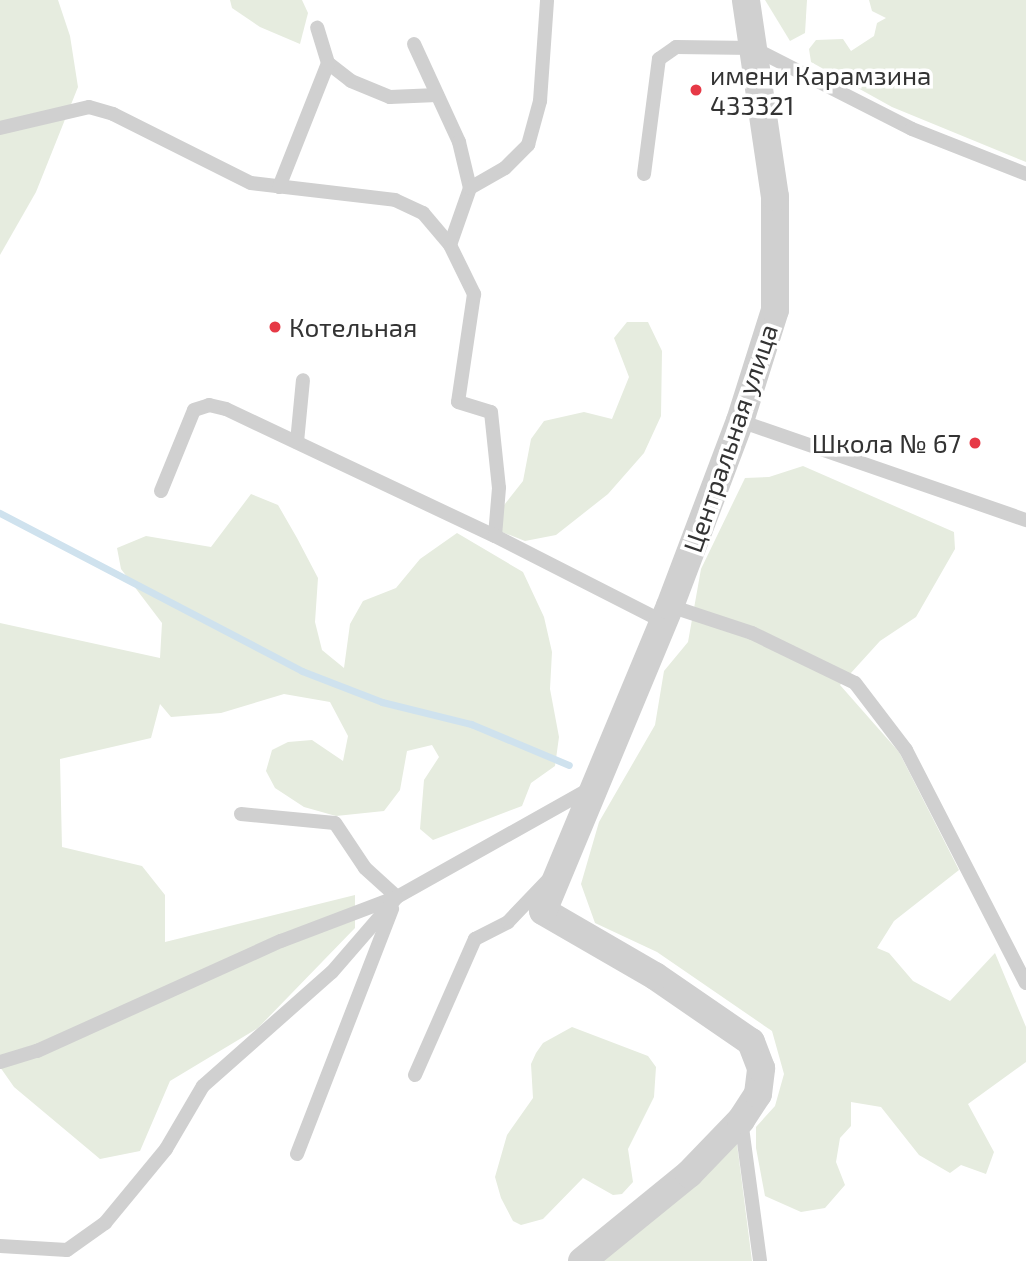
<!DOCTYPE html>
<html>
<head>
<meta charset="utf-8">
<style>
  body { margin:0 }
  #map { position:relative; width:1026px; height:1261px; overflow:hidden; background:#fff; font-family:"Exo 2",sans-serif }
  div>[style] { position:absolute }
  .green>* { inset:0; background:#e6ecdf }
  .stream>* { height:7px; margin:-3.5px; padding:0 3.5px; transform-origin:3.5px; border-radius:3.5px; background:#cfe2ee }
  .service>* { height:14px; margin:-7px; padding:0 7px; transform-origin:7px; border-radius:7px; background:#d0d0d0 }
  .minor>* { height:28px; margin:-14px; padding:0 14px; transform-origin:14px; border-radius:14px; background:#d0d0d0 }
  .dots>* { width:19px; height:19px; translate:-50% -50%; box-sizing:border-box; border:4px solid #fff; border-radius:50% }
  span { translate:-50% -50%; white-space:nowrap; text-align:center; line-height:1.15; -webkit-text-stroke:7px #fff; paint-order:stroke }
  .poi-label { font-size:26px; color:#333 }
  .left { translate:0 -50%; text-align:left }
  .right { translate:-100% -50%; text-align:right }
  .street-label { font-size:26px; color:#333 }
</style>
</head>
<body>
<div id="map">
  <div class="green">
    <i style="clip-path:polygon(0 0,58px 0,70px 36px,78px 87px,36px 192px,0 255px)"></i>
    <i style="clip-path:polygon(230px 0,302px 0,308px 13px,300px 44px,260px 27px,232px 8px)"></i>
    <i style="clip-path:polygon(765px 0,807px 0,805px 33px,790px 41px)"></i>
    <i style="clip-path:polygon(869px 0,1026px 0,1026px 162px,892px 107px,811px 62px,809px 49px,816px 40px,843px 39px,851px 51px,874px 36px,877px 23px,886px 18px,872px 11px)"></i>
    <i style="clip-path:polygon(627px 322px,648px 322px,662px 351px,661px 416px,644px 453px,608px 494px,556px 535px,525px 541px,502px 532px,501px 509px,523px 481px,531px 439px,544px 421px,584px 412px,612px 419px,629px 377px,614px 338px)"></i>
    <i style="clip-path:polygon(803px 466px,954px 532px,955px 549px,916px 617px,880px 641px,840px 685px,899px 752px,959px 870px,894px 921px,877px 948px,889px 953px,913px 981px,950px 1001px,995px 953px,1026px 1027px,1026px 1062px,968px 1104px,994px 1152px,986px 1174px,961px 1165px,950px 1173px,919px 1155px,881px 1107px,851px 1102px,851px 1126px,840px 1138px,836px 1162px,845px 1185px,825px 1208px,801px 1212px,765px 1196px,756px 1148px,756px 1127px,775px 1106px,784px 1074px,772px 1031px,657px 952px,595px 923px,581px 884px,599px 822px,655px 725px,664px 671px,688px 642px,701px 569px,745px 478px,769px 477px)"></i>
    <i style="clip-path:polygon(251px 494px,278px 505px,297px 538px,318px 578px,315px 622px,322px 650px,344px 668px,350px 624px,363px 601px,396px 588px,420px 559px,457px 533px,523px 572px,544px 617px,552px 652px,550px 689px,559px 737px,555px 766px,531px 783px,522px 806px,433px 840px,420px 829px,424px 780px,439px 757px,432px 745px,407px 751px,400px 790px,384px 811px,336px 816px,304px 807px,275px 788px,266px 771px,272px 750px,288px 742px,312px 740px,343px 761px,348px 736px,330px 702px,284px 694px,221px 713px,171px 717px,160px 704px,151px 738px,60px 759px,62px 847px,142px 866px,165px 895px,165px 942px,355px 895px,355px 928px,258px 1028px,170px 1081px,140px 1151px,100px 1159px,14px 1087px,0 1067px,0 623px,160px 658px,162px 623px,121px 569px,117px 548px,146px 536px,211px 547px)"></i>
    <i style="clip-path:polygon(572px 1027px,648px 1056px,656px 1067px,654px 1097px,628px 1149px,633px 1182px,622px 1194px,613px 1195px,583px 1178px,543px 1219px,521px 1225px,513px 1221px,501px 1198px,495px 1177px,507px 1135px,533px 1098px,531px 1064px,536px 1053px,543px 1043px)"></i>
    <i style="clip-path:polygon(737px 1144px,752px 1261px,593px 1261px,729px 1145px)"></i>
  </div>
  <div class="stream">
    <i style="left:0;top:513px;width:341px;rotate:27.6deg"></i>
    <i style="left:302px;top:671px;width:86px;rotate:21.2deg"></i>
    <i style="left:382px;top:702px;width:92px;rotate:13.9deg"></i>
    <i style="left:471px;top:724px;width:106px;rotate:22.7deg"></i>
  </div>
  <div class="service">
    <i style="left:414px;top:44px;width:108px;rotate:65.3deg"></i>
    <i style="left:459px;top:142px;width:47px;rotate:76.6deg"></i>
    <i style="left:470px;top:188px;width:60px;rotate:109.3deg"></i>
    <i style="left:450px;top:245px;width:55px;rotate:63.9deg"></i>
    <i style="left:474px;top:294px;width:109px;rotate:98.4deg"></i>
    <i style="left:458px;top:402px;width:34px;rotate:17deg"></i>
    <i style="left:491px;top:412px;width:76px;rotate:84deg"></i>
    <i style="left:499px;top:488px;width:48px;rotate:94.8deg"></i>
    <i style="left:328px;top:63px;width:29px;rotate:38deg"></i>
    <i style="left:351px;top:81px;width:42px;rotate:22.3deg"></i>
    <i style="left:390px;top:97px;width:47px;rotate:-2.4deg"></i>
    <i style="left:0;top:128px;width:91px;rotate:-13.3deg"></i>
    <i style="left:89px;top:107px;width:25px;rotate:16deg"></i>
    <i style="left:113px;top:114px;width:154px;rotate:26.6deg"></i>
    <i style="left:251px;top:183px;width:145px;rotate:6.7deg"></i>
    <i style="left:395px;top:200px;width:31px;rotate:25deg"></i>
    <i style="left:423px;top:213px;width:42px;rotate:49.8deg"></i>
    <i style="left:644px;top:174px;width:116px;rotate:-82.6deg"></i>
    <i style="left:659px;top:59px;width:21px;rotate:-35deg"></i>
    <i style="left:676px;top:47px;width:77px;rotate:0.7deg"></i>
    <i style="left:753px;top:48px;width:178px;rotate:27deg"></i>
    <i style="left:912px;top:129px;width:123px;rotate:21.5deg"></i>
    <i style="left:279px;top:187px;width:133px;rotate:-68.4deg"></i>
    <i style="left:328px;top:63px;width:37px;rotate:-107deg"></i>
    <i style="left:470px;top:188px;width:40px;rotate:-29.7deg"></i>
    <i style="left:505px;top:168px;width:33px;rotate:-45deg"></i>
    <i style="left:528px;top:145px;width:46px;rotate:-74.7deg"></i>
    <i style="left:540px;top:101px;width:101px;rotate:-86deg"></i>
    <i style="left:740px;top:421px;width:303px;rotate:19.1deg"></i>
    <i style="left:297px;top:442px;width:62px;rotate:-84.5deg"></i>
    <i style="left:161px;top:491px;width:87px;rotate:-67.8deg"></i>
    <i style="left:194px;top:410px;width:16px;rotate:-18deg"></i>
    <i style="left:209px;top:405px;width:17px;rotate:13deg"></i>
    <i style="left:226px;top:409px;width:297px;rotate:25.3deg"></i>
    <i style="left:495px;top:536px;width:190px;rotate:27deg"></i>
    <i style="left:670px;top:606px;width:86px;rotate:18.2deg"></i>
    <i style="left:752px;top:633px;width:114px;rotate:25.9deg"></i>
    <i style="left:855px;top:683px;width:84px;rotate:52.7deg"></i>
    <i style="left:906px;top:750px;width:262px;rotate:62.8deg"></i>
    <i style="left:241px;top:814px;width:94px;rotate:5.5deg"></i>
    <i style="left:335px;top:823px;width:54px;rotate:56.3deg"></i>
    <i style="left:365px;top:868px;width:43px;rotate:42.2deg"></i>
    <i style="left:0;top:1062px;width:39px;rotate:-17deg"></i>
    <i style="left:37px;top:1051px;width:268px;rotate:-24.3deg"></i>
    <i style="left:281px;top:941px;width:124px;rotate:-20.8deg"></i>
    <i style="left:397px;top:897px;width:223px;rotate:-29.3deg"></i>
    <i style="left:415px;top:1075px;width:149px;rotate:-66.2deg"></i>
    <i style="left:475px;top:939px;width:37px;rotate:-27deg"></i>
    <i style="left:508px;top:922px;width:57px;rotate:-46.4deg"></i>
    <i style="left:741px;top:1120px;width:142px;rotate:82.3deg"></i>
    <i style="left:297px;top:1154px;width:263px;rotate:-68.8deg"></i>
    <i style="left:0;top:1246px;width:67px;rotate:3.4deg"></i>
    <i style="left:67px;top:1250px;width:47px;rotate:-35.4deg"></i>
    <i style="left:105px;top:1223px;width:96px;rotate:-50.5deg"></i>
    <i style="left:166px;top:1149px;width:73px;rotate:-59.6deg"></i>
    <i style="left:203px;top:1086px;width:172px;rotate:-41.5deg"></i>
    <i style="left:332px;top:972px;width:98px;rotate:-49.1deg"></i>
  </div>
  <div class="minor">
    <i style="left:582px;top:1261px;width:138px;rotate:-39.1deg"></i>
    <i style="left:689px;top:1174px;width:75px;rotate:-46.1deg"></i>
    <i style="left:741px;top:1120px;width:31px;rotate:-57deg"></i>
    <i style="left:758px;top:1094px;width:26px;rotate:-83deg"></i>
    <i style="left:761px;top:1068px;width:28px;rotate:-111deg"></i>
    <i style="left:751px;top:1042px;width:116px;rotate:-145.5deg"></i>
    <i style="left:655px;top:976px;width:129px;rotate:-149.9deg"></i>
    <i style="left:543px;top:911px;width:330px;rotate:-67.4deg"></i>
    <i style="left:670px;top:606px;width:198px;rotate:-69.3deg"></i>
    <i style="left:740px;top:421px;width:116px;rotate:-72.5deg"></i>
    <i style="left:775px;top:310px;width:113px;rotate:-90deg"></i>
    <i style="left:775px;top:197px;width:199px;rotate:-98.4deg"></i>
  </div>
  <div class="dots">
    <i style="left:696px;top:90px;background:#e63946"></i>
    <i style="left:275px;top:327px;background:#e63946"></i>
    <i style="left:975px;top:443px;background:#e63946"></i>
  </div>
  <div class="poi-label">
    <span class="left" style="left:710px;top:90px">имени Карамзина<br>433321</span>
    <span class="left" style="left:289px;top:327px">Котельная</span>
    <span class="right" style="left:961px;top:443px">Школа № 67</span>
  </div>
  <div class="street-label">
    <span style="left:730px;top:438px;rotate:-71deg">Центральная улица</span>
  </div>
</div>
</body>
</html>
